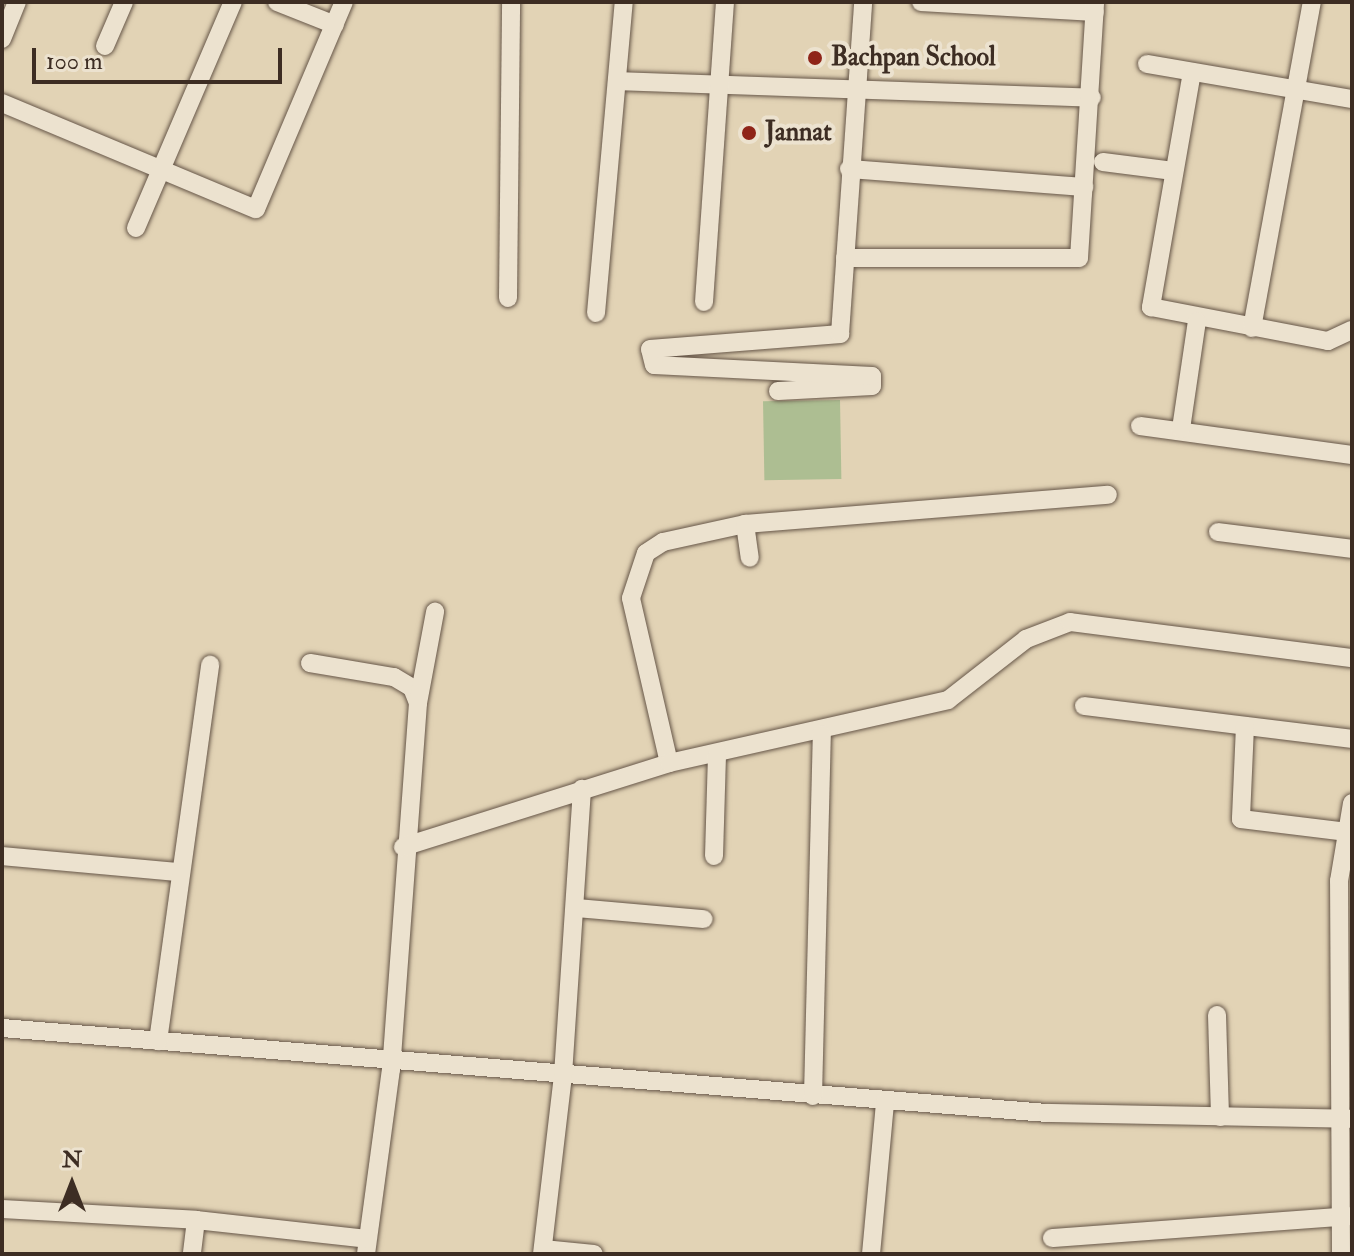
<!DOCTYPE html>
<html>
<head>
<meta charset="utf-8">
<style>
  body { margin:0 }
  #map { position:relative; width:1354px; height:1256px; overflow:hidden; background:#e2d3b5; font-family:"IM FELL Double Pica",serif }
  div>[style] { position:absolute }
  .green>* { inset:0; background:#adbe92; transform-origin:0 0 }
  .roads { filter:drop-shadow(0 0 2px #665648) drop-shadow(0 0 2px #665648) }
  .street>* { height:18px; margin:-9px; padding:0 9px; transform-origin:9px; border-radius:9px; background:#ece2cf }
  .dots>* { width:22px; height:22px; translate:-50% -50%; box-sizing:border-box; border:4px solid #ece2cf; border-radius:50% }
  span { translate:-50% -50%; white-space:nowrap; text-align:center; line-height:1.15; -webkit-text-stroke:8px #ece2cf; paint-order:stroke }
  .poi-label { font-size:26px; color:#3d2d23; font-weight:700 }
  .left { translate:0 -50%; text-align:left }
  .frame { position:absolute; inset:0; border:4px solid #3d2d23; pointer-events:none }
  .north { position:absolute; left:32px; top:1144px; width:80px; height:80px; -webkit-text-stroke:6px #ece2cf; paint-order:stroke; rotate:0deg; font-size:22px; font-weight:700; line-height:32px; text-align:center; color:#3d2d23 }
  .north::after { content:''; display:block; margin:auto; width:28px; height:36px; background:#3d2d23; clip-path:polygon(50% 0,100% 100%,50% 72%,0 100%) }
  .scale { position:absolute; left:32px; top:48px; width:250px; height:36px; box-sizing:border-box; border:4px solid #3d2d23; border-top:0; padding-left:10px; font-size:24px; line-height:28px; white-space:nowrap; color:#3d2d23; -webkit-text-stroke:6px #ece2cf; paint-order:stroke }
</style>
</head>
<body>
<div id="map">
  <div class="green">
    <i style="left:840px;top:400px;width:79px;height:77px;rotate:89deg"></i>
  </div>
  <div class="roads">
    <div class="street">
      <i style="left:277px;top:2px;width:62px;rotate:21.6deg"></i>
      <i style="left:921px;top:2px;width:174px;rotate:3.3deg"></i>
      <i style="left:2px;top:39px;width:40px;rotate:-68deg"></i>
      <i style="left:105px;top:46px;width:48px;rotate:-66.6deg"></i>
      <i style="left:1147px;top:64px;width:208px;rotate:9.7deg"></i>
      <i style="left:1192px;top:72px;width:239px;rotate:99.9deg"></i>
      <i style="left:1151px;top:307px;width:180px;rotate:10.9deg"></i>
      <i style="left:1328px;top:341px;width:26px;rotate:-25deg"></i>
      <i style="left:617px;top:81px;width:475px;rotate:2deg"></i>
      <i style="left:2px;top:103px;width:275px;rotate:22.7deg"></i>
      <i style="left:256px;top:209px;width:225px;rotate:-67deg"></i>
      <i style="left:1103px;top:162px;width:71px;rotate:7.3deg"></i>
      <i style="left:849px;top:169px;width:236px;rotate:4.4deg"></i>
      <i style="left:136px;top:228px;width:246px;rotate:-66.8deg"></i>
      <i style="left:845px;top:258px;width:234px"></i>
      <i style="left:1079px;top:258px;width:256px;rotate:-86.4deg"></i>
      <i style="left:508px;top:298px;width:296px;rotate:-89.4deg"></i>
      <i style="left:704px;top:302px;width:301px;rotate:-86deg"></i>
      <i style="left:596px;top:313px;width:312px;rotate:-84.9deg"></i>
      <i style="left:1252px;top:328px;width:331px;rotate:-79.6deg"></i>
      <i style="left:778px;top:391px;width:94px;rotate:-3deg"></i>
      <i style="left:872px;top:386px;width:10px;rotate:-90deg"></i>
      <i style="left:872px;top:376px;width:218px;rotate:-177.1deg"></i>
      <i style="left:654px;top:365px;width:16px;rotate:-104deg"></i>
      <i style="left:650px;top:349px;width:191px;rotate:-4.5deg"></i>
      <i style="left:840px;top:334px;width:333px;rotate:-86deg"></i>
      <i style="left:1140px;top:426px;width:214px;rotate:7.8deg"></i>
      <i style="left:1181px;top:429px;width:109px;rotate:-81.6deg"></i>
      <i style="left:745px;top:524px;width:34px;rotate:82deg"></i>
      <i style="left:1218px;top:532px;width:135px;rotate:7.2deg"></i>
      <i style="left:310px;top:663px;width:85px;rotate:9.5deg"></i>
      <i style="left:394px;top:677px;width:21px;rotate:31deg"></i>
      <i style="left:412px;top:688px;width:16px;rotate:68deg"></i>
      <i style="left:418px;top:703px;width:367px;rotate:94.2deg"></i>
      <i style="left:391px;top:1069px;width:187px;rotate:97.7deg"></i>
      <i style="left:418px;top:703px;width:93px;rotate:-79.4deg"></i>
      <i style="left:1084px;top:706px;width:270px;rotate:7deg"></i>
      <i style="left:1245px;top:726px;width:93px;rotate:92.5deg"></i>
      <i style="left:1241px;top:819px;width:107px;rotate:7deg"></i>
      <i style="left:669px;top:763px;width:169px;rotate:-103deg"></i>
      <i style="left:631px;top:598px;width:47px;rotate:-71.6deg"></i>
      <i style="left:646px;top:553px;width:20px;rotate:-33deg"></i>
      <i style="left:663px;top:542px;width:84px;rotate:-12.4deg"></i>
      <i style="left:745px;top:524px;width:364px;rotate:-4.6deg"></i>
      <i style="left:403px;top:847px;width:279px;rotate:-17.5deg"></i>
      <i style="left:669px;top:763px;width:286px;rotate:-12.7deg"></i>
      <i style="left:948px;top:700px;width:99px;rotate:-38deg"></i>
      <i style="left:1026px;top:639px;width:47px;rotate:-21.1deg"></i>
      <i style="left:1070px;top:622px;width:284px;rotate:7.3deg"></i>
      <i style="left:2px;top:856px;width:178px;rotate:5.2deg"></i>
      <i style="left:714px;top:856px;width:103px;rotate:-88.3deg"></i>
      <i style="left:577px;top:908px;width:127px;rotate:5deg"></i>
      <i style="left:1217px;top:1015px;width:102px;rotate:88.3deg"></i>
      <i style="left:2px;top:1028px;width:1049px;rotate:4.65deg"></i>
      <i style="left:1048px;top:1113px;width:304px;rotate:1.1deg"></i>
      <i style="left:158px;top:1041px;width:380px;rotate:-82.1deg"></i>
      <i style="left:813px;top:1096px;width:362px;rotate:-88.6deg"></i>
      <i style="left:2px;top:1209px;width:194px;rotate:3.2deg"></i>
      <i style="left:196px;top:1220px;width:34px;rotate:97deg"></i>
      <i style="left:196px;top:1220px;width:172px;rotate:6.3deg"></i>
      <i style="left:1052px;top:1238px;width:298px;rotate:-4.2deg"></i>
      <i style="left:543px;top:1249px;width:51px;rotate:5.6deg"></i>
      <i style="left:542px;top:1254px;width:180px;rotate:-83.3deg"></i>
      <i style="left:563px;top:1075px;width:287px;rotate:-86.2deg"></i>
      <i style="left:871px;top:1254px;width:153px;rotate:-84.7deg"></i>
      <i style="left:1341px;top:1254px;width:373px;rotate:-90.3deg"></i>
      <i style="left:1339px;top:881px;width:79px;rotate:-80.5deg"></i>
    </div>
  </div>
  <div class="dots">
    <i style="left:815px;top:58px;background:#8f2418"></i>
    <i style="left:749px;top:133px;background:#8f2418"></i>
  </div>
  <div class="poi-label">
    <span class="left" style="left:831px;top:58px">Bachpan School</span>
    <span class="left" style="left:765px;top:133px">Jannat</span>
  </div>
  <div class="frame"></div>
  <div class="north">N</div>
  <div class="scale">100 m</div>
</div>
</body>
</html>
